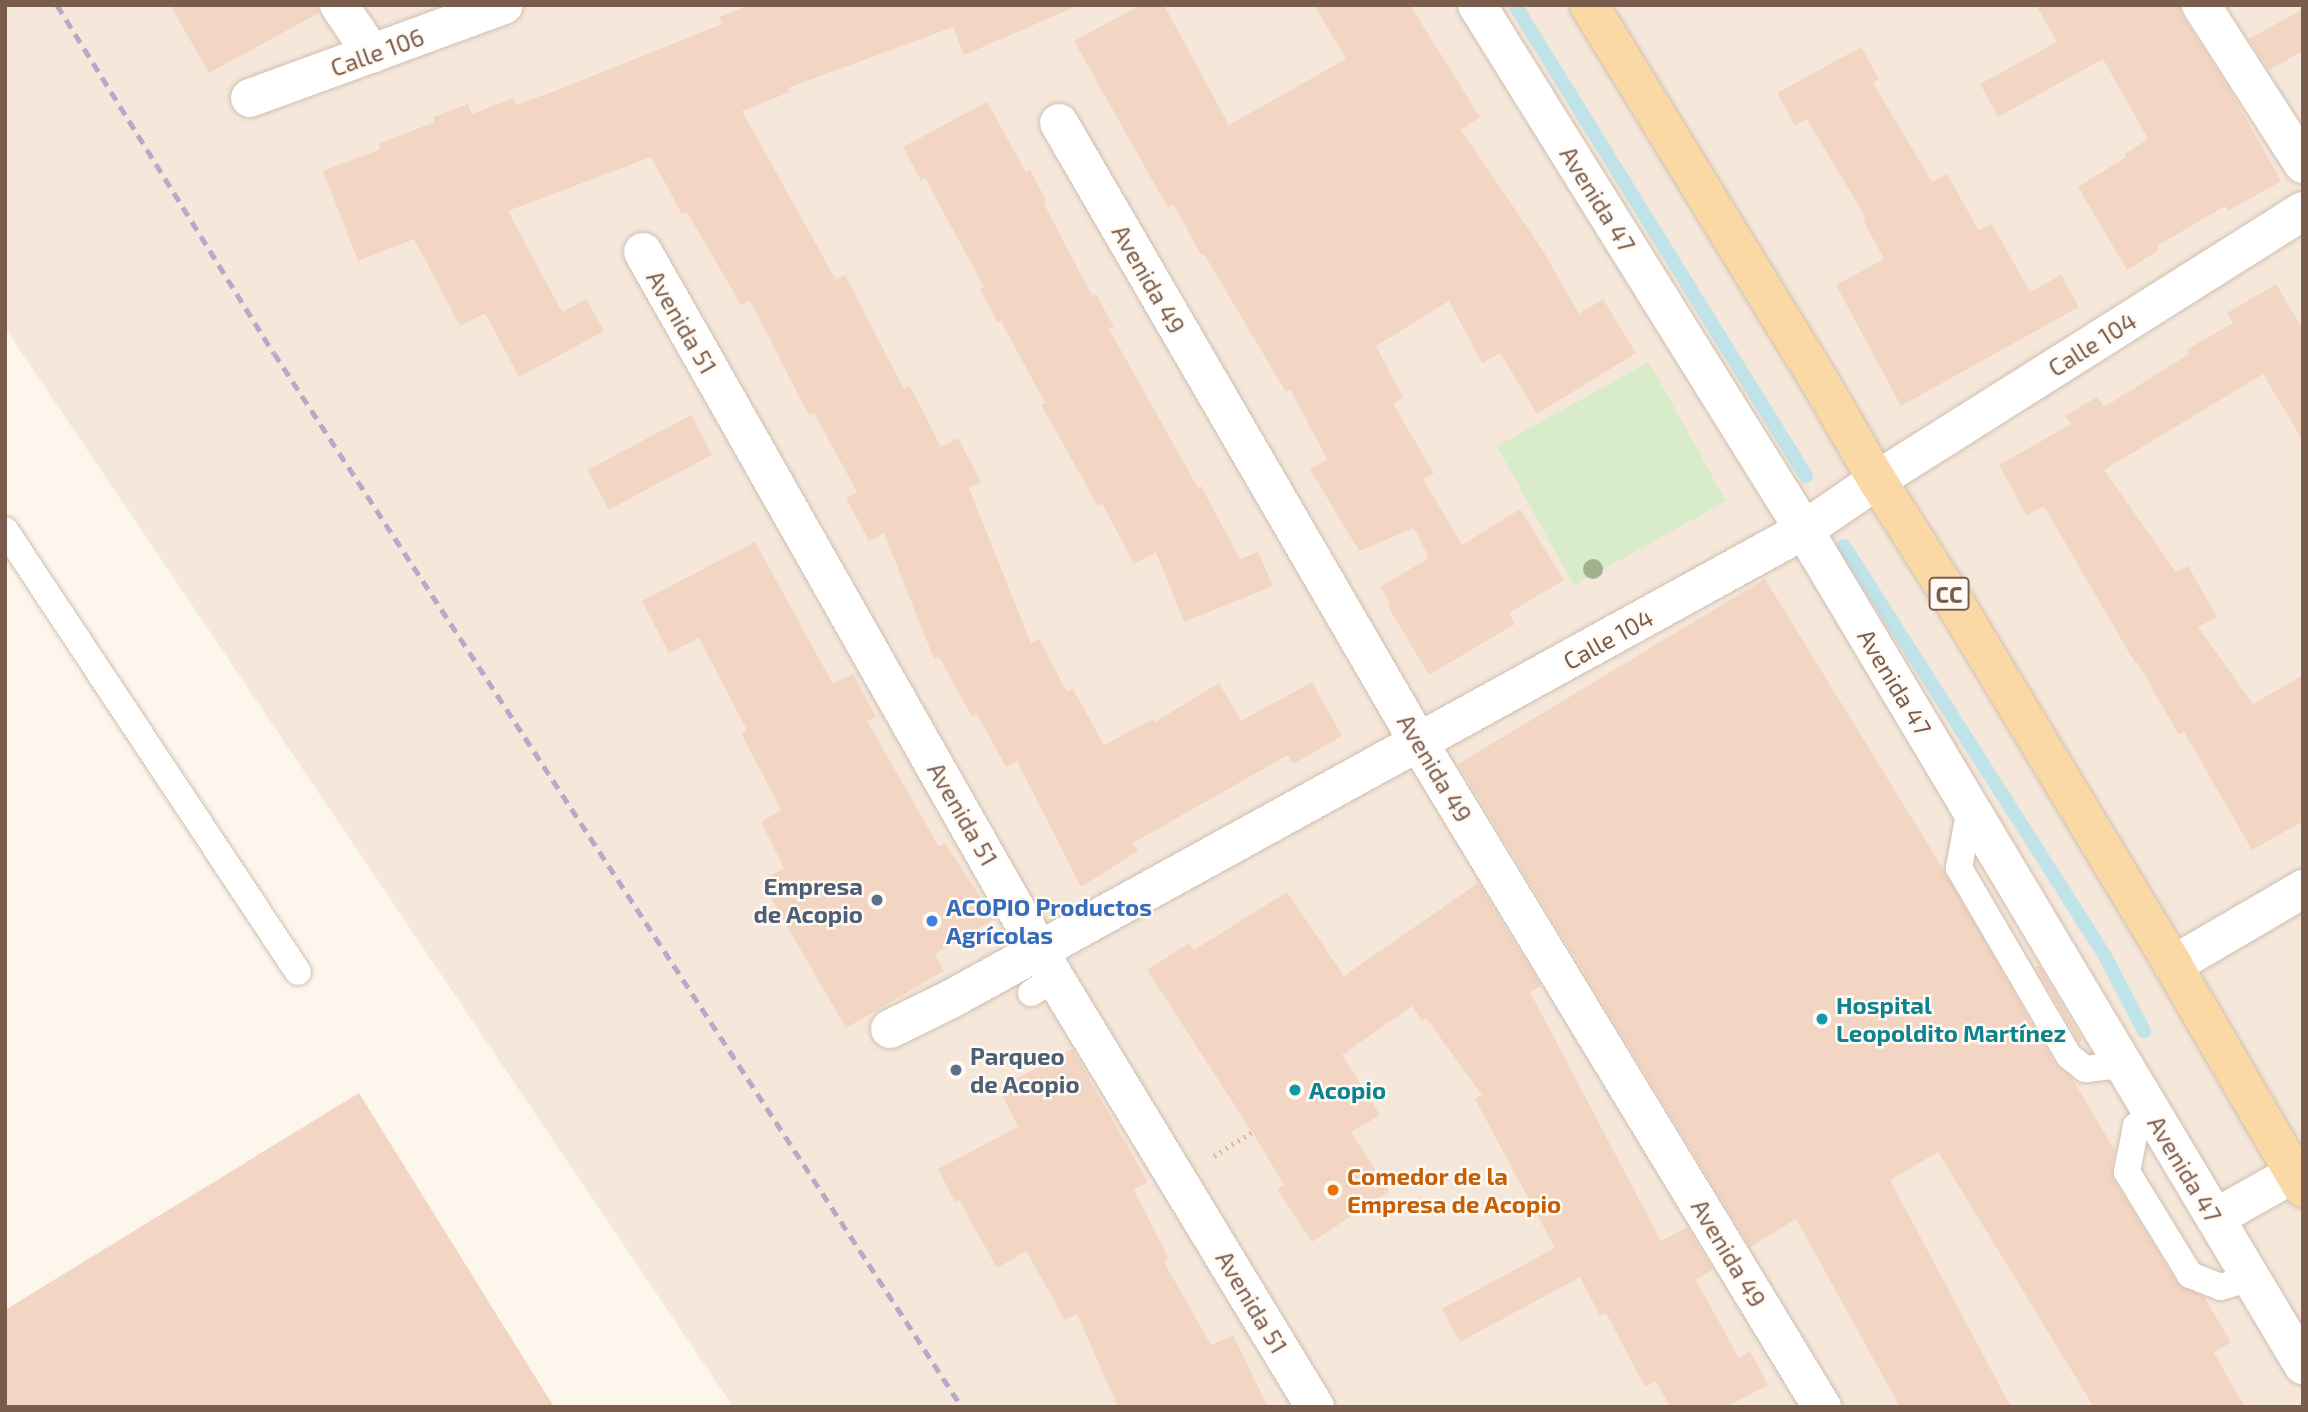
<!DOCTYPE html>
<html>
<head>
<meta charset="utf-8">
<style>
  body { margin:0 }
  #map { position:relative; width:2308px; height:1412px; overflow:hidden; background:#fdf6ec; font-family:"Exo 2",sans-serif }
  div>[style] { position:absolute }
  .residential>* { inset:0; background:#f5e8da }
  .green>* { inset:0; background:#d8ecc9; transform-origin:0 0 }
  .stream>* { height:14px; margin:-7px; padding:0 7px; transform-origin:7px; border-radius:7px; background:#bfe3e8 }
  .building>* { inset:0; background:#f3d5c3; transform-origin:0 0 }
  .path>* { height:4.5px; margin-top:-2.25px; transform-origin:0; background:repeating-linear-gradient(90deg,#d9b8a5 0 2px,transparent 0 7px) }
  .roads { filter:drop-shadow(0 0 2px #d1beb0) drop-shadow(0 0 2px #d1beb0) }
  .lane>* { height:26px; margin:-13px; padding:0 13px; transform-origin:13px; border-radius:13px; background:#fff }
  .street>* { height:38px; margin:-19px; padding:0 19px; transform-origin:19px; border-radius:19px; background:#fff }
  .primary>* { height:38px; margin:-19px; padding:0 19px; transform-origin:19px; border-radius:19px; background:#fbd9a5 }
  .rail>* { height:5px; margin-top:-2.5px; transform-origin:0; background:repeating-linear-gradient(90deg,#b9a8c9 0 10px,transparent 0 17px) }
  .trees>* { width:20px; height:20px; margin:-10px; border-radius:50%; background:#a0b28e }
  .dots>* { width:19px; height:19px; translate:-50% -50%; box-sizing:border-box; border:4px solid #fffaf3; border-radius:50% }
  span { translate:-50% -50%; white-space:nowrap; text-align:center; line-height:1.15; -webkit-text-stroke:5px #fffaf3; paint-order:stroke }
  .shield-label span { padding:2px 5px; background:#fffaf3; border:2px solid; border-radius:5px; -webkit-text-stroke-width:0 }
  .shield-label { font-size:23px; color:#7a5c4d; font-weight:700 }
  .street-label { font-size:24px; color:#7a5c4d }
  .service-label { font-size:24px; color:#4e5e75; font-weight:700 }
  .right { translate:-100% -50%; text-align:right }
  .left { translate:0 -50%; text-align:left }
  .shop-label { font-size:24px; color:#366cbe; font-weight:700 }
  .culture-label { font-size:24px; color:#0d838f; font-weight:700 }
  .food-label { font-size:24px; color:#c56008; font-weight:700 }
  .frame { position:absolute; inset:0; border:7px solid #7a5c4d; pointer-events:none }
</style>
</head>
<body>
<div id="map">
  <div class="residential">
    <i style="clip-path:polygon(5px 5px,2303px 5px,2303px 1407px,733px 1407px,5px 328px)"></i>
  </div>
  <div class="green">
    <i style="left:1649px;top:362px;width:159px;height:174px;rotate:61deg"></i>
  </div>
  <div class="stream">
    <i style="left:1515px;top:5px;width:554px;rotate:58.29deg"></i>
    <i style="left:1844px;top:546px;width:486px;rotate:57.5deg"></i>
    <i style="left:2105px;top:956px;width:85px;rotate:62.5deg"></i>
  </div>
  <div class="building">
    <i style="clip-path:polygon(170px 5px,317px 5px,319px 13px,209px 73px)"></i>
    <i style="clip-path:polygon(750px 5px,1080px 5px,964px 55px,953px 27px,788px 88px,790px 92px,742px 111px,836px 280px,845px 275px,904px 389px,910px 386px,941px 447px,958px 438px,981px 482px,969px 488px,1031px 643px,1039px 639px,1067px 692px,1073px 689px,1104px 745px,1153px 719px,1155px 722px,1219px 683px,1241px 721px,1312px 682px,1342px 736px,1293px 764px,1288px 755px,1133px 843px,1138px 851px,1081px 887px,1017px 761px,1006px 767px,977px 714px,972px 717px,939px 657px,934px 659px,884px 533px,869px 541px,846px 498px,857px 492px,814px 413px,809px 416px,750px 300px,741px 305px,687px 212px,682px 214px,651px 157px,508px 211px,562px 312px,586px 299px,604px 331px,519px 377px,485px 313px,460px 326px,414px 239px,358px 261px,323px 171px,381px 149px,378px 144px,435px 122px,433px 117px,468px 104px,472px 114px,513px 98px,516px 105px,560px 89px,722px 24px,719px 17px)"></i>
    <i style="clip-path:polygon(1141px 5px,1164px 5px,1229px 125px,1346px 59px,1314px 5px,1410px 5px,1480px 117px,1461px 130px,1542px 249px,1579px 314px,1603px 299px,1636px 353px,1537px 414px,1500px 353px,1482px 363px,1449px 301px,1376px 346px,1403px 398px,1393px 404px,1434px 473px,1423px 479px,1462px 545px,1520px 509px,1564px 580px,1509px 613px,1515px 624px,1429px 675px,1387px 605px,1390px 603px,1380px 587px,1429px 558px,1414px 528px,1359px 551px,1310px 469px,1327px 459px,1290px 389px,1286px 392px,1204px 254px,1201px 255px,1174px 205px,1168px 208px,1074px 41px)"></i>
    <i style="clip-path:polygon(2036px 5px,2179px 5px,2183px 17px,2231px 92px,2281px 181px,2228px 211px,2225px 206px,2157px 246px,2159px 250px,2127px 270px,2078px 187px,2126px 157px,2125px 154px,2148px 139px,2103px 59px,1998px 117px,1980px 84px,2057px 42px)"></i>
    <i style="clip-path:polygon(2303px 9px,2303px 51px,2269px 70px,2249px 39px)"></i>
    <i style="clip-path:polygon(1861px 47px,1879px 79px,1873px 83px,1932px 182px,1947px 174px,1979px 231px,1992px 224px,2030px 292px,2061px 275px,2079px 307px,1901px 406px,1836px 285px,1884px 259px,1863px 220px,1866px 218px,1807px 119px,1795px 126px,1777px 93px)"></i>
    <i style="clip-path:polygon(987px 102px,1026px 172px,1030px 170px,1047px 202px,1044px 204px,1092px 296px,1096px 294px,1114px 327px,1109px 329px,1198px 488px,1201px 486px,1240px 559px,1258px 552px,1273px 586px,1184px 622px,1156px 552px,1134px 564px,1102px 503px,1098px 506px,1041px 405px,1045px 403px,1001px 321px,998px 323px,980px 289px,984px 287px,925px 178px,921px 181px,903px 147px)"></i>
    <i style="clip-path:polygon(2276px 284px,2303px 329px,2303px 441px,2263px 374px,2104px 470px,2176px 572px,2188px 566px,2217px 617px,2198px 627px,2253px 704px,2303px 675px,2303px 821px,2252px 850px,2184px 732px,2179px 735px,2137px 662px,2135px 663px,2044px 506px,2027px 516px,1999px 465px,2071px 424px,2065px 416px,2097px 397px,2104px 407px,2189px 354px,2186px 350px,2233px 323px,2227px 313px)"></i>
    <i style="left:691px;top:415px;width:45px;height:117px;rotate:62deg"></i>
    <i style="clip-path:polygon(755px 542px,833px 684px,853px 674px,876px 717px,867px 721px,939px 847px,945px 843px,995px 919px,935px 954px,944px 971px,846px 1028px,761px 881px,784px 868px,761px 822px,781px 810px,741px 733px,747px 730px,699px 638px,669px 653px,642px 601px)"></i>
    <i style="clip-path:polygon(1765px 579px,1945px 872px,2055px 1064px,2072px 1078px,2115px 1151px,2112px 1169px,2114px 1180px,2177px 1283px,2204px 1297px,2231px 1342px,2214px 1353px,2245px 1407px,2094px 1407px,1938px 1152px,1890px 1180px,2011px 1407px,1900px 1407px,1796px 1219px,1750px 1247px,1458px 764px)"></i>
    <i style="clip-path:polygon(1478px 883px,1541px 986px,1530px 992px,1661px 1241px,1687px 1227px,1713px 1269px,1696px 1280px,1739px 1358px,1750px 1351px,1768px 1385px,1726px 1407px,1670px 1407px,1656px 1381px,1645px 1387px,1606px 1313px,1600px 1316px,1580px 1277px,1460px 1342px,1442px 1309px,1555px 1248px,1475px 1099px,1482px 1095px,1426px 1018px,1422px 1021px,1412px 1006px,1342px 1055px,1380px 1115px,1351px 1132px,1389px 1191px,1312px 1242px,1277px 1189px,1284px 1185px,1252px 1132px,1147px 970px,1189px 943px,1194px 950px,1287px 892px,1344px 976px)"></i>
    <i style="left:2039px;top:965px;width:87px;height:4px;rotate:60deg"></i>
    <i style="clip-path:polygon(1072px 1049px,1148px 1182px,1134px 1190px,1169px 1259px,1164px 1262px,1211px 1345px,1233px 1335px,1268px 1407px,1118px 1407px,1077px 1314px,1065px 1320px,1026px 1251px,997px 1268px,959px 1200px,955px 1202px,938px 1169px,1018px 1127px,999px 1088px)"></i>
    <i style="clip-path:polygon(359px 1093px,554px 1407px,5px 1407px,5px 1310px)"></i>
  </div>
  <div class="path">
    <i style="left:1214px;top:1156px;width:45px;rotate:-32.3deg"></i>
  </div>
  <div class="roads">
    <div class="lane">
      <i style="left:5px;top:530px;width:530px;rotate:56.46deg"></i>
      <i style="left:1970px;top:808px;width:61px;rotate:100.4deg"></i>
      <i style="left:1959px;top:868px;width:218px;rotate:59.7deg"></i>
      <i style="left:2069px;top:1056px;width:21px;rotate:39deg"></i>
      <i style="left:2085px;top:1069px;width:38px;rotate:-6deg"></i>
      <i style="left:1031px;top:993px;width:28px;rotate:-32deg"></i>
      <i style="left:2153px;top:1116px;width:20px;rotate:150deg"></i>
      <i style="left:2136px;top:1126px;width:47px;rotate:101.1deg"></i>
      <i style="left:2127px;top:1172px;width:121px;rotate:58.5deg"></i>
      <i style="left:2190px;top:1275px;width:33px;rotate:21deg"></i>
      <i style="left:2221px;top:1287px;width:30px;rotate:-17deg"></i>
    </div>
    <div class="street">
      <i style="left:339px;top:5px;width:59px;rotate:56deg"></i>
      <i style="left:1477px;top:5px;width:619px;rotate:58.08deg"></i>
      <i style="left:1804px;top:530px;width:973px;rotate:59.14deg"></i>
      <i style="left:2201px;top:5px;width:189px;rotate:57.3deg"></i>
      <i style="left:250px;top:98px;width:270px;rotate:-20.1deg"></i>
      <i style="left:1059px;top:123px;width:717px;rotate:59.86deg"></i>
      <i style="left:1419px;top:743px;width:777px;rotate:58.75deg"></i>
      <i style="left:643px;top:252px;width:835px;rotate:60.43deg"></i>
      <i style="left:1055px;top:978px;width:502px;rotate:58.78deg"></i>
      <i style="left:2173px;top:965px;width:151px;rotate:-30.3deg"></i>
      <i style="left:890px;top:1029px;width:68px;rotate:-26.2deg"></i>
      <i style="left:951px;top:999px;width:973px;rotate:-28.8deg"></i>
      <i style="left:1804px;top:530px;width:88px;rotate:-34.4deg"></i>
      <i style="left:1877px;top:480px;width:504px;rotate:-32.27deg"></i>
      <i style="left:2215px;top:1218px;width:92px;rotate:-29.4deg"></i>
    </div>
    <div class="primary">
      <i style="left:1589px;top:5px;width:448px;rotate:58.5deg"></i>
      <i style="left:1823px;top:387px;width:108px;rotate:59.9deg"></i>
      <i style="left:1877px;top:480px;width:151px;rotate:57.7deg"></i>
      <i style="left:1958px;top:608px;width:417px;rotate:58.9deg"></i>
      <i style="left:2173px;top:965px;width:258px;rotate:59.8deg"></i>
    </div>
  </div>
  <div class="rail">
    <i style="left:57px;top:5px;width:410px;rotate:58.1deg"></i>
    <i style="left:274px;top:353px;width:1259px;rotate:56.87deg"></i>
  </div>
  <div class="trees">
    <i style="left:1593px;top:569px"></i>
  </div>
  <div class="dots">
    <i style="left:877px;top:900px;background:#5c6f8a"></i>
    <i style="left:932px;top:921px;background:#3f7fe0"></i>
    <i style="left:1822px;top:1019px;background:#0f9aa8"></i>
    <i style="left:956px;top:1070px;background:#5c6f8a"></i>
    <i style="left:1295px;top:1090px;background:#0f9aa8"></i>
    <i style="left:1333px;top:1190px;background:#e8710a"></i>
  </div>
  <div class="shield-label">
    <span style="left:1949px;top:594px">CC</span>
  </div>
  <div class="street-label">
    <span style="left:377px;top:52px;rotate:-20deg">Calle 106</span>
    <span style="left:1598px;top:199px;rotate:58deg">Avenida 47</span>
    <span style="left:1149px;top:279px;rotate:60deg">Avenida 49</span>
    <span style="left:682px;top:322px;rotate:60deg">Avenida 51</span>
    <span style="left:2092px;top:344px;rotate:-32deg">Calle 104</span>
    <span style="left:1608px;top:639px;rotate:-29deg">Calle 104</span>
    <span style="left:1895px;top:682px;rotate:59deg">Avenida 47</span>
    <span style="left:1435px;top:768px;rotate:59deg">Avenida 49</span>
    <span style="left:963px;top:814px;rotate:60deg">Avenida 51</span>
    <span style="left:2185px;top:1169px;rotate:59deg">Avenida 47</span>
    <span style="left:1729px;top:1253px;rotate:59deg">Avenida 49</span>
    <span style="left:1252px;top:1302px;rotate:59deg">Avenida 51</span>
  </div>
  <div class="service-label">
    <span class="right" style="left:863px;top:900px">Empresa<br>de Acopio</span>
    <span class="left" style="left:970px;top:1070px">Parqueo<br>de Acopio</span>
  </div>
  <div class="shop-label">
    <span class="left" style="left:946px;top:921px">ACOPIO Productos<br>Agrícolas</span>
  </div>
  <div class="culture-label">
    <span class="left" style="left:1836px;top:1019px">Hospital<br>Leopoldito Martínez</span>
    <span class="left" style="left:1309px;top:1090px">Acopio</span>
  </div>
  <div class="food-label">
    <span class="left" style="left:1347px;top:1190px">Comedor de la<br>Empresa de Acopio</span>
  </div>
  <div class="frame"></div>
</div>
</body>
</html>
